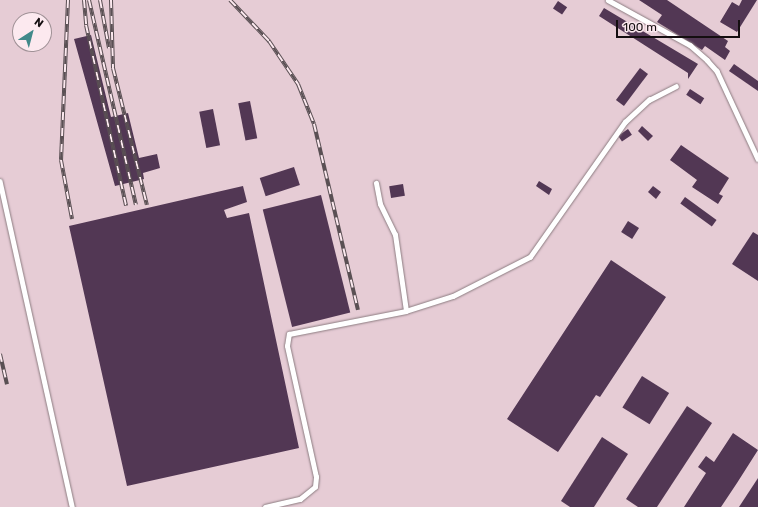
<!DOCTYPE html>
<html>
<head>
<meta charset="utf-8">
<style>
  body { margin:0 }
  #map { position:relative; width:758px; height:507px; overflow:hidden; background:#efdce2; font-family:Rubik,sans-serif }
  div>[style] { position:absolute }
  .built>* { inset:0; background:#e6ccd5 }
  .building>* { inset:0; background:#523754; transform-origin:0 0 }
  .roads { filter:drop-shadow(0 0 1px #8c7c81) drop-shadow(0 0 1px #8c7c81) }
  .service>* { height:4.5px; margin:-2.25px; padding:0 2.25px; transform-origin:2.25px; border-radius:2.25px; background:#fff }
  .rail>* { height:4px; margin-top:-2px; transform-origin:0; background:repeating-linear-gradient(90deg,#fce9ef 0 8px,#5a5054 0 16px); box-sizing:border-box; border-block:1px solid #5a5054 }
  span { translate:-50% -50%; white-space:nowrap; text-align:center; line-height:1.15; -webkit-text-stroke:4px #fce9ef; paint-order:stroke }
  .north { position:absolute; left:12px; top:12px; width:40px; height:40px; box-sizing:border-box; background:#fce9ef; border:1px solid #9f9196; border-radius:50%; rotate:36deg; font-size:11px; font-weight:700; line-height:16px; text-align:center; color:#140e10 }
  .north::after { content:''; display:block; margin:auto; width:14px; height:18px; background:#41898a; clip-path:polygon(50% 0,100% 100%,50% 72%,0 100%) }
  .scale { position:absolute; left:616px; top:20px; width:124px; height:18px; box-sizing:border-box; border:2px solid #140e10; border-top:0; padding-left:5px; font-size:12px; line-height:14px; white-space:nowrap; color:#140e10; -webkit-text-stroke:3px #fce9ef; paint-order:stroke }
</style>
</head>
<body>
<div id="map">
  <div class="built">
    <i style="clip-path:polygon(evenodd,0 0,758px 0,758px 507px,0 507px,0 0,20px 20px,44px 20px,44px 44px,20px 44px,20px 20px)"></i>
  </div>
  <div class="building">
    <i style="clip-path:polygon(639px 0,667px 0,728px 41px,725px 47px,730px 51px,725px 60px,705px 46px,702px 50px,657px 22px,662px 15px)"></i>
    <i style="clip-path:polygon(742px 0,757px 0,737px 32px,720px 22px,732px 2px,739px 6px)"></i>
    <i style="left:558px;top:1px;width:11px;height:9px;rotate:34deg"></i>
    <i style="clip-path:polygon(604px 8px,698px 64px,688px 79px,688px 73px,599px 16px)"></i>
    <i style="clip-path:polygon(91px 35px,111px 117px,128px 113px,139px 158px,157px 154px,160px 168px,143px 173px,144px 179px,115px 186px,74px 39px)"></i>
    <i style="clip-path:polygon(734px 64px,758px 81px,758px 91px,729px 71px)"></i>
    <i style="left:640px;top:68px;width:10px;height:40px;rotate:37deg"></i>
    <i style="left:690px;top:89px;width:17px;height:7px;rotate:33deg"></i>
    <i style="left:250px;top:101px;width:38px;height:12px;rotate:79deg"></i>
    <i style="left:213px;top:109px;width:37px;height:14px;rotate:79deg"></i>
    <i style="clip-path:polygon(642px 126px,653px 136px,648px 141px,638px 131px)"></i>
    <i style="left:628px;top:129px;width:7px;height:12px;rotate:56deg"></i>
    <i style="clip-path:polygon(681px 145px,729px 178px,719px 194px,723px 196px,718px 204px,692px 187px,697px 180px,670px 160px)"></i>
    <i style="left:294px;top:167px;width:19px;height:36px;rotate:72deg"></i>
    <i style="clip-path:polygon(539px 181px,552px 189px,549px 195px,536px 186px)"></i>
    <i style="left:403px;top:184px;width:12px;height:14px;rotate:81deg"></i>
    <i style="clip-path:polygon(243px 186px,247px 202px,224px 210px,227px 218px,249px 213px,299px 448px,127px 486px,69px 226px)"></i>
    <i style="clip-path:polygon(653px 186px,661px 192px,656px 199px,648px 192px)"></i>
    <i style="left:321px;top:195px;width:121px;height:60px;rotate:76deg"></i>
    <i style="left:685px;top:197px;width:39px;height:8px;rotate:36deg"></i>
    <i style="left:628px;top:221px;width:13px;height:13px;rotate:32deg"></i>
    <i style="clip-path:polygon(753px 232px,758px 235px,758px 281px,732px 264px)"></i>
    <i style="clip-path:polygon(611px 260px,666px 297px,600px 397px,596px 395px,558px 452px,507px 419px)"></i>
    <i style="left:642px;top:376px;width:32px;height:37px;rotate:32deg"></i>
    <i style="clip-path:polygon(687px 406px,712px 423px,657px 507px,638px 507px,626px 499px)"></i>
    <i style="clip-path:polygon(733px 433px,758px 450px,737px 483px,721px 507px,684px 507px,706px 473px,698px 467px,706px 456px,714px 462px)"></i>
    <i style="clip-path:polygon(602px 437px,628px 454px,594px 507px,570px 507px,561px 501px)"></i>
    <i style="clip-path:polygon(758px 478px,758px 507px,739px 507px)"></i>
  </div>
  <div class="roads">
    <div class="service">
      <i style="left:608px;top:0;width:94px;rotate:28.8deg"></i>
      <i style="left:690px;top:45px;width:23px;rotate:41deg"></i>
      <i style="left:707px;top:60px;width:15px;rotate:48deg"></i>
      <i style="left:717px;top:71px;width:97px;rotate:65deg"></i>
      <i style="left:0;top:181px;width:334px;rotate:77.5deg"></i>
      <i style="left:406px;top:311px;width:49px;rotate:-17.7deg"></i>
      <i style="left:453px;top:296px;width:86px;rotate:-26.9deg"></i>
      <i style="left:530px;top:257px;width:165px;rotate:-54.9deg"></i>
      <i style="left:625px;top:122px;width:33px;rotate:-43deg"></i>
      <i style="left:649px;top:100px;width:30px;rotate:-27deg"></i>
      <i style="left:265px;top:507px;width:36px;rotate:-13deg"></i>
      <i style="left:300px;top:499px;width:19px;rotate:-39deg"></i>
      <i style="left:315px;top:487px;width:10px;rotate:-84deg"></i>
      <i style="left:316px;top:477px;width:134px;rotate:-102.5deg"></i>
      <i style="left:287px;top:346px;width:12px;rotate:-81deg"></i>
      <i style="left:289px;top:334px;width:119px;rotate:-11.1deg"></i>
      <i style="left:406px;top:311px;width:77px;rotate:-98.2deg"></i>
      <i style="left:395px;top:235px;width:34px;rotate:-116deg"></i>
      <i style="left:380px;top:204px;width:21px;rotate:-101deg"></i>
    </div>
  </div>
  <div class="rail">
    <i style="left:68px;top:0;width:160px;rotate:92.5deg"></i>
    <i style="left:61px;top:160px;width:60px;rotate:79.4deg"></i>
    <i style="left:84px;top:0;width:25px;rotate:85deg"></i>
    <i style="left:86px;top:25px;width:185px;rotate:77.5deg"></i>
    <i style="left:89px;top:0;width:210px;rotate:77.1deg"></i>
    <i style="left:100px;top:0;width:49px;rotate:79.4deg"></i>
    <i style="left:111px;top:0;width:68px;rotate:88.3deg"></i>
    <i style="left:113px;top:68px;width:141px;rotate:76.1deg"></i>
    <i style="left:230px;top:0;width:57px;rotate:46.4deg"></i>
    <i style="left:269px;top:41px;width:52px;rotate:56deg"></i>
    <i style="left:298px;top:84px;width:43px;rotate:68.2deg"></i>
    <i style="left:314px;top:124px;width:191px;rotate:76.7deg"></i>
    <i style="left:0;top:354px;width:31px;rotate:77deg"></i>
  </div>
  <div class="north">N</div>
  <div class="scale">100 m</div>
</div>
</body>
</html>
